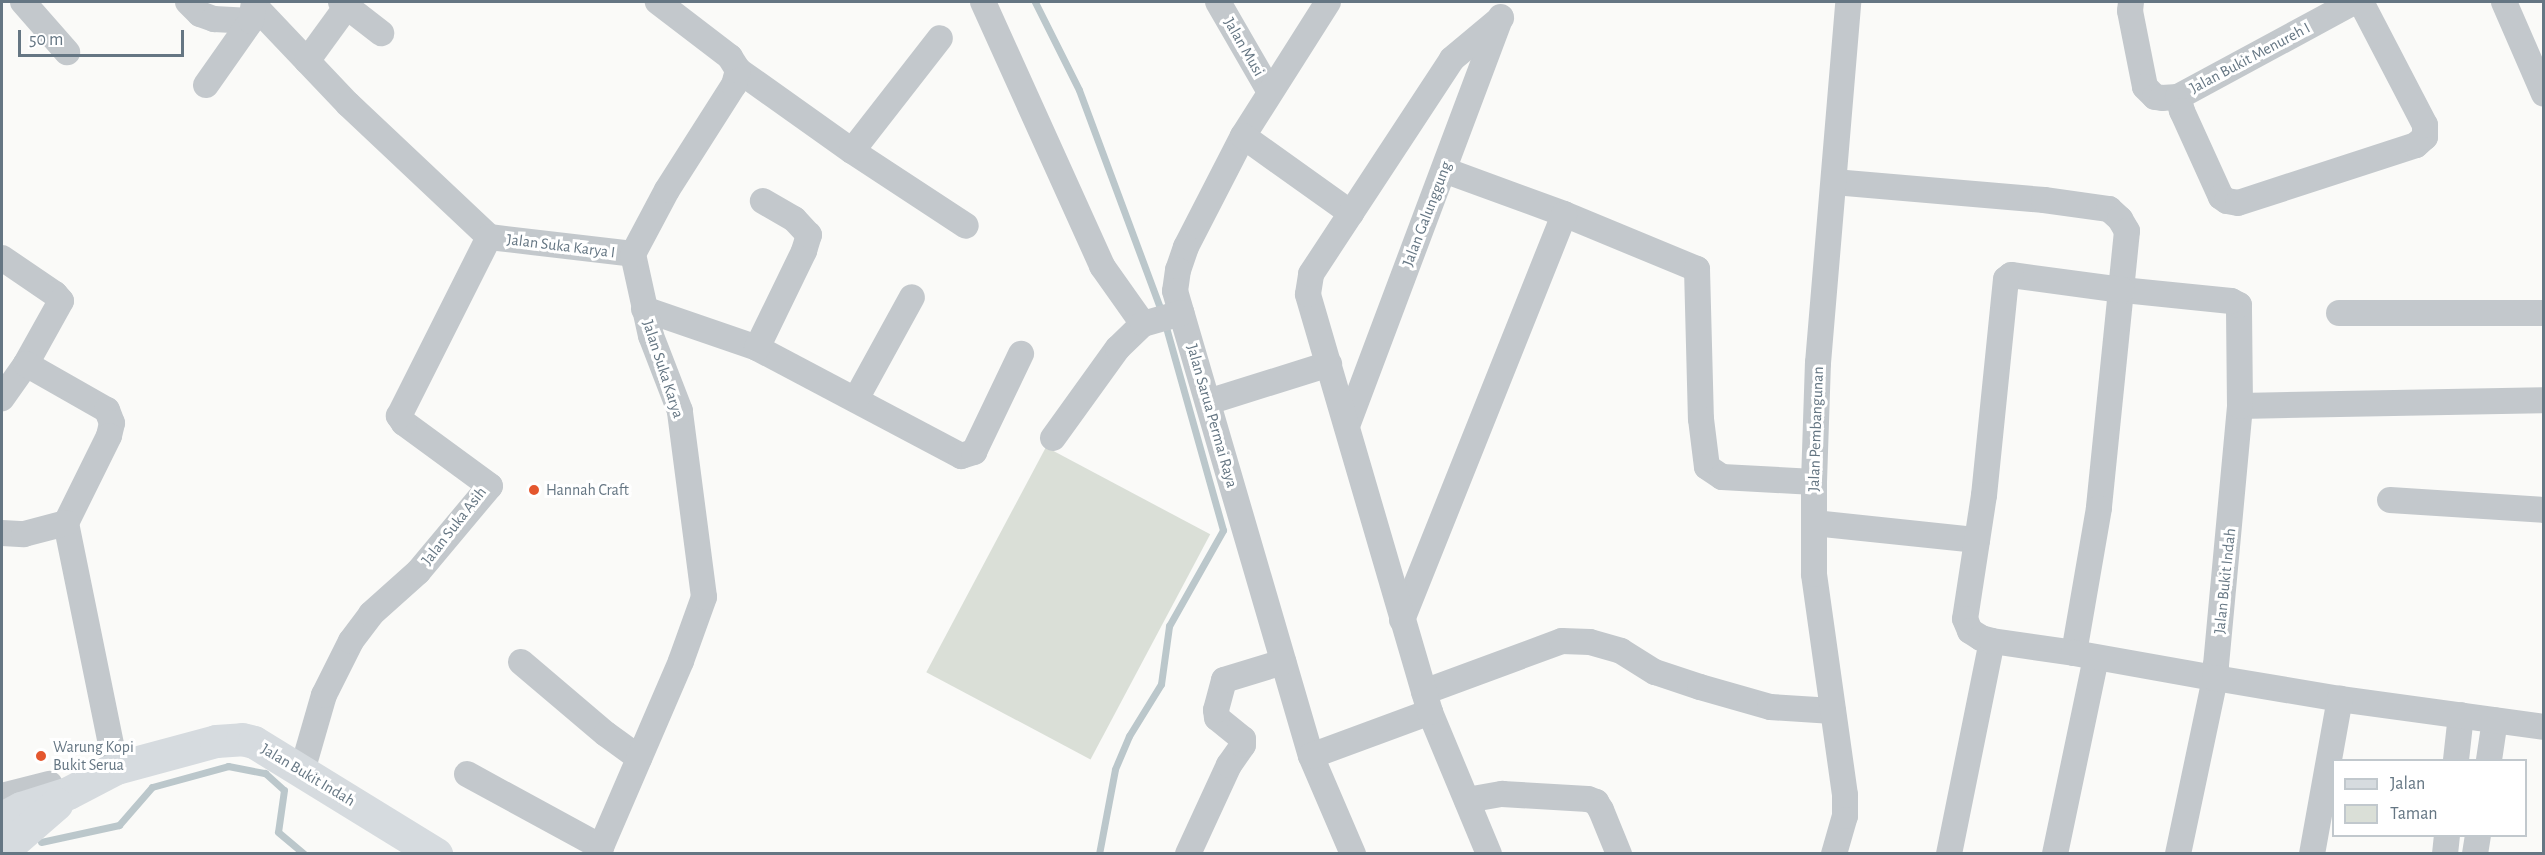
<!DOCTYPE html>
<html>
<head>
<meta charset="utf-8">
<style>
  body { margin:0 }
  #map { position:relative; width:2545px; height:855px; overflow:hidden; background:#fafaf8; font-family:"Alegreya Sans",sans-serif }
  div>[style] { position:absolute }
  .green>* { inset:0; background:#dadfd7; transform-origin:0 0 }
  .stream>* { height:7px; margin:-3.5px; padding:0 3.5px; transform-origin:3.5px; border-radius:3.5px; background:#bbc7cb }
  .minor>* { height:26px; margin:-13px; padding:0 13px; transform-origin:13px; border-radius:13px; background:#c3c8cc }
  .major>* { height:33px; margin:-16.5px; padding:0 16.5px; transform-origin:16.5px; border-radius:16.5px; background:#d6dbdf }
  .dots>* { width:16px; height:16px; translate:-50% -50%; box-sizing:border-box; border:3px solid #fff; border-radius:50% }
  span { translate:-50% -50%; white-space:nowrap; text-align:center; line-height:1.15; -webkit-text-stroke:6px #fff; paint-order:stroke }
  .street-label { font-size:16px; color:#657683 }
  .poi-label { font-size:16px; color:#657683 }
  .left { translate:0 -50%; text-align:left }
  .frame { position:absolute; inset:0; border:3px solid #657683; pointer-events:none }
  .legend { position:absolute; left:2332px; top:759px; width:195px; height:78px; box-sizing:border-box; background:#fff; border:2px solid #c1c8cd; margin:0; padding:8px 10px; list-style:none; font-size:18px; color:#657683 }
  .legend li { display:flex; align-items:center; gap:12px; height:30px }
  .legend b { width:30px; border:2px solid #c1c8cd }
  .scale { position:absolute; left:18px; top:30px; width:166px; height:27px; box-sizing:border-box; border:3px solid #657683; border-top:0; padding-left:8px; font-size:18px; line-height:21px; white-space:nowrap; color:#657683; -webkit-text-stroke:4px #fff; paint-order:stroke }
</style>
</head>
<body>
<div id="map">
  <div class="green">
    <i style="left:1046px;top:447px;width:186px;height:255px;rotate:28deg"></i>
  </div>
  <div class="stream">
    <i style="left:1035px;top:2px;width:98px;rotate:63.4deg"></i>
    <i style="left:1079px;top:90px;width:238px;rotate:69.6deg"></i>
    <i style="left:41px;top:842px;width:80px;rotate:-12.3deg"></i>
    <i style="left:119px;top:825px;width:50px;rotate:-49deg"></i>
    <i style="left:152px;top:787px;width:79px;rotate:-15.4deg"></i>
    <i style="left:228px;top:766px;width:38px;rotate:11deg"></i>
    <i style="left:265px;top:773px;width:25px;rotate:42deg"></i>
    <i style="left:284px;top:790px;width:42px;rotate:98.1deg"></i>
    <i style="left:278px;top:832px;width:34px;rotate:40deg"></i>
    <i style="left:1099px;top:854px;width:86px;rotate:-79.3deg"></i>
    <i style="left:1115px;top:769px;width:36px;rotate:-67deg"></i>
    <i style="left:1129px;top:736px;width:61px;rotate:-58.4deg"></i>
    <i style="left:1161px;top:684px;width:59px;rotate:-82.1deg"></i>
    <i style="left:1169px;top:626px;width:110px;rotate:-60.6deg"></i>
    <i style="left:1223px;top:530px;width:215px;rotate:-105.7deg"></i>
  </div>
  <div class="minor">
    <i style="left:23px;top:2px;width:67px;rotate:48.7deg"></i>
    <i style="left:188px;top:2px;width:17px;rotate:45deg"></i>
    <i style="left:200px;top:14px;width:15px;rotate:20deg"></i>
    <i style="left:214px;top:19px;width:37px;rotate:3deg"></i>
    <i style="left:341px;top:2px;width:51px;rotate:37.8deg"></i>
    <i style="left:983px;top:2px;width:290px;rotate:65.7deg"></i>
    <i style="left:1102px;top:266px;width:71px;rotate:54.7deg"></i>
    <i style="left:1218px;top:2px;width:104px;rotate:60deg"></i>
    <i style="left:1328px;top:2px;width:159px;rotate:122.4deg"></i>
    <i style="left:1243px;top:136px;width:125px;rotate:117.2deg"></i>
    <i style="left:1186px;top:247px;width:24px;rotate:109deg"></i>
    <i style="left:1178px;top:270px;width:21px;rotate:98deg"></i>
    <i style="left:1175px;top:291px;width:484px;rotate:73.7deg"></i>
    <i style="left:1311px;top:756px;width:107px;rotate:66.8deg"></i>
    <i style="left:2131px;top:2px;width:9px;rotate:96deg"></i>
    <i style="left:2130px;top:11px;width:77px;rotate:78.8deg"></i>
    <i style="left:2145px;top:87px;width:14px;rotate:45deg"></i>
    <i style="left:2155px;top:97px;width:7px;rotate:8deg"></i>
    <i style="left:2162px;top:98px;width:16px;rotate:-4deg"></i>
    <i style="left:2178px;top:97px;width:200px;rotate:-28.4deg"></i>
    <i style="left:2504px;top:2px;width:100px;rotate:66.5deg"></i>
    <i style="left:254px;top:5px;width:137px;rotate:46.5deg"></i>
    <i style="left:348px;top:104px;width:194px;rotate:43.3deg"></i>
    <i style="left:307px;top:61px;width:68px;rotate:-54deg"></i>
    <i style="left:738px;top:70px;width:140px;rotate:35.4deg"></i>
    <i style="left:852px;top:151px;width:136px;rotate:33.3deg"></i>
    <i style="left:206px;top:85px;width:78px;rotate:-54.9deg"></i>
    <i style="left:251px;top:21px;width:19px;rotate:-81deg"></i>
    <i style="left:2178px;top:97px;width:15px;rotate:74deg"></i>
    <i style="left:2182px;top:111px;width:94px;rotate:65.6deg"></i>
    <i style="left:2221px;top:197px;width:7px;rotate:34deg"></i>
    <i style="left:2227px;top:201px;width:11px;rotate:10deg"></i>
    <i style="left:2238px;top:203px;width:187px;rotate:-18deg"></i>
    <i style="left:2416px;top:145px;width:12px;rotate:-42deg"></i>
    <i style="left:2425px;top:137px;width:12px;rotate:-90deg"></i>
    <i style="left:2425px;top:125px;width:139px;rotate:-117.5deg"></i>
    <i style="left:1243px;top:136px;width:133px;rotate:35.5deg"></i>
    <i style="left:852px;top:151px;width:143px;rotate:-52.1deg"></i>
    <i style="left:1444px;top:170px;width:128px;rotate:20.1deg"></i>
    <i style="left:1564px;top:214px;width:144px;rotate:22.5deg"></i>
    <i style="left:1697px;top:269px;width:150px;rotate:88.5deg"></i>
    <i style="left:1701px;top:419px;width:48px;rotate:82.9deg"></i>
    <i style="left:1707px;top:467px;width:18px;rotate:34deg"></i>
    <i style="left:1722px;top:477px;width:92px;rotate:3.1deg"></i>
    <i style="left:1834px;top:182px;width:211px;rotate:4.9deg"></i>
    <i style="left:2044px;top:200px;width:66px;rotate:7.9deg"></i>
    <i style="left:2109px;top:209px;width:15px;rotate:42deg"></i>
    <i style="left:2120px;top:219px;width:14px;rotate:60deg"></i>
    <i style="left:2127px;top:231px;width:278px;rotate:95.8deg"></i>
    <i style="left:2099px;top:508px;width:147px;rotate:99.8deg"></i>
    <i style="left:489px;top:237px;width:145px;rotate:6.7deg"></i>
    <i style="left:2px;top:258px;width:64px;rotate:34.2deg"></i>
    <i style="left:55px;top:294px;width:9px;rotate:49deg"></i>
    <i style="left:61px;top:301px;width:72px;rotate:119.1deg"></i>
    <i style="left:26px;top:364px;width:42px;rotate:125.2deg"></i>
    <i style="left:644px;top:309px;width:120px;rotate:19deg"></i>
    <i style="left:757px;top:348px;width:231px;rotate:27.9deg"></i>
    <i style="left:961px;top:456px;width:14px;rotate:-17deg"></i>
    <i style="left:974px;top:452px;width:109px;rotate:-64.4deg"></i>
    <i style="left:2339px;top:313px;width:205px"></i>
    <i style="left:757px;top:348px;width:108px;rotate:-64.1deg"></i>
    <i style="left:804px;top:251px;width:17px;rotate:-73deg"></i>
    <i style="left:809px;top:235px;width:22px;rotate:-133deg"></i>
    <i style="left:794px;top:219px;width:36px;rotate:-150deg"></i>
    <i style="left:26px;top:364px;width:93px;rotate:29.6deg"></i>
    <i style="left:107px;top:410px;width:14px;rotate:69deg"></i>
    <i style="left:112px;top:423px;width:13px;rotate:103deg"></i>
    <i style="left:109px;top:436px;width:97px;rotate:116.3deg"></i>
    <i style="left:66px;top:523px;width:250px;rotate:78.5deg"></i>
    <i style="left:116px;top:768px;width:17px;rotate:167deg"></i>
    <i style="left:856px;top:399px;width:116px;rotate:-61.2deg"></i>
    <i style="left:1208px;top:402px;width:127px;rotate:-17.4deg"></i>
    <i style="left:2240px;top:406px;width:304px;rotate:-1.1deg"></i>
    <i style="left:1347px;top:426px;width:437px;rotate:-69.4deg"></i>
    <i style="left:1053px;top:438px;width:111px;rotate:-54.2deg"></i>
    <i style="left:1118px;top:348px;width:35px;rotate:-44deg"></i>
    <i style="left:1143px;top:324px;width:40px;rotate:-16deg"></i>
    <i style="left:2390px;top:500px;width:154px;rotate:3.7deg"></i>
    <i style="left:1814px;top:523px;width:164px;rotate:6deg"></i>
    <i style="left:2px;top:533px;width:22px;rotate:3deg"></i>
    <i style="left:24px;top:534px;width:43px;rotate:-14.7deg"></i>
    <i style="left:1402px;top:620px;width:437px;rotate:-68.2deg"></i>
    <i style="left:521px;top:662px;width:111px;rotate:40.3deg"></i>
    <i style="left:606px;top:734px;width:41px;rotate:36deg"></i>
    <i style="left:1424px;top:692px;width:147px;rotate:-20.3deg"></i>
    <i style="left:1562px;top:641px;width:28px;rotate:2deg"></i>
    <i style="left:1590px;top:642px;width:32px;rotate:16deg"></i>
    <i style="left:1621px;top:651px;width:40px;rotate:32deg"></i>
    <i style="left:1655px;top:672px;width:47px;rotate:18.4deg"></i>
    <i style="left:1700px;top:687px;width:73px;rotate:15.9deg"></i>
    <i style="left:1770px;top:707px;width:63px;rotate:3.6deg"></i>
    <i style="left:1311px;top:756px;width:127px;rotate:-20.3deg"></i>
    <i style="left:2456px;top:760px;width:45px;rotate:-83.7deg"></i>
    <i style="left:2489px;top:760px;width:40px;rotate:-81.5deg"></i>
    <i style="left:302px;top:771px;width:79px;rotate:-73.9deg"></i>
    <i style="left:324px;top:695px;width:60px;rotate:-63.4deg"></i>
    <i style="left:351px;top:641px;width:34px;rotate:-53deg"></i>
    <i style="left:371px;top:614px;width:63px;rotate:-41.8deg"></i>
    <i style="left:418px;top:572px;width:112px;rotate:-50.1deg"></i>
    <i style="left:490px;top:486px;width:107px;rotate:-143.8deg"></i>
    <i style="left:404px;top:423px;width:9px;rotate:-126deg"></i>
    <i style="left:399px;top:416px;width:200px;rotate:-63.3deg"></i>
    <i style="left:467px;top:774px;width:153px;rotate:28.6deg"></i>
    <i style="left:2px;top:796px;width:49px;rotate:-14.3deg"></i>
    <i style="left:1467px;top:800px;width:36px;rotate:-10deg"></i>
    <i style="left:1502px;top:794px;width:86px;rotate:3.3deg"></i>
    <i style="left:1588px;top:799px;width:9px;rotate:21deg"></i>
    <i style="left:1596px;top:802px;width:9px;rotate:58deg"></i>
    <i style="left:1601px;top:810px;width:48px;rotate:67.8deg"></i>
    <i style="left:598px;top:854px;width:210px;rotate:-66.7deg"></i>
    <i style="left:681px;top:661px;width:68px;rotate:-70.2deg"></i>
    <i style="left:704px;top:597px;width:188px;rotate:-97.4deg"></i>
    <i style="left:680px;top:411px;width:80px;rotate:-111.1deg"></i>
    <i style="left:651px;top:336px;width:84px;rotate:-102.4deg"></i>
    <i style="left:633px;top:254px;width:72px;rotate:-62deg"></i>
    <i style="left:667px;top:190px;width:125px;rotate:-57.5deg"></i>
    <i style="left:734px;top:85px;width:16px;rotate:-75deg"></i>
    <i style="left:738px;top:70px;width:15px;rotate:-122deg"></i>
    <i style="left:730px;top:57px;width:91px;rotate:-142.6deg"></i>
    <i style="left:1188px;top:854px;width:98px;rotate:-65.3deg"></i>
    <i style="left:1229px;top:765px;width:24px;rotate:-55deg"></i>
    <i style="left:1243px;top:745px;width:6px;rotate:-90deg"></i>
    <i style="left:1243px;top:739px;width:33px;rotate:-141deg"></i>
    <i style="left:1217px;top:718px;width:8px;rotate:-97deg"></i>
    <i style="left:1216px;top:710px;width:31px;rotate:-75deg"></i>
    <i style="left:1224px;top:680px;width:62px;rotate:-17deg"></i>
    <i style="left:1489px;top:854px;width:154px;rotate:-112.6deg"></i>
    <i style="left:1430px;top:712px;width:435px;rotate:-106.3deg"></i>
    <i style="left:1308px;top:294px;width:20px;rotate:-81deg"></i>
    <i style="left:1311px;top:274px;width:257px;rotate:-56.7deg"></i>
    <i style="left:1452px;top:59px;width:64px;rotate:-39.9deg"></i>
    <i style="left:1834px;top:854px;width:40px;rotate:-74deg"></i>
    <i style="left:1845px;top:816px;width:21px;rotate:-90deg"></i>
    <i style="left:1845px;top:795px;width:223px;rotate:-98deg"></i>
    <i style="left:1814px;top:574px;width:92px;rotate:-90deg"></i>
    <i style="left:1814px;top:482px;width:119px;rotate:-88.1deg"></i>
    <i style="left:1818px;top:363px;width:362px;rotate:-85.2deg"></i>
    <i style="left:1949px;top:854px;width:217px;rotate:-78.6deg"></i>
    <i style="left:2055px;top:854px;width:200px;rotate:-78.2deg"></i>
    <i style="left:2178px;top:854px;width:180px;rotate:-78.1deg"></i>
    <i style="left:2215px;top:678px;width:13px;rotate:-86deg"></i>
    <i style="left:2216px;top:665px;width:260px;rotate:-84.7deg"></i>
    <i style="left:2240px;top:406px;width:101px;rotate:-90.6deg"></i>
    <i style="left:2239px;top:305px;width:9px;rotate:-153deg"></i>
    <i style="left:2231px;top:301px;width:110px;rotate:-174.2deg"></i>
    <i style="left:2122px;top:290px;width:112px;rotate:-172.3deg"></i>
    <i style="left:2011px;top:275px;width:6px;rotate:141deg"></i>
    <i style="left:2006px;top:279px;width:217px;rotate:95.8deg"></i>
    <i style="left:1984px;top:495px;width:125px;rotate:98.7deg"></i>
    <i style="left:1965px;top:619px;width:13px;rotate:67deg"></i>
    <i style="left:1970px;top:631px;width:13px;rotate:32deg"></i>
    <i style="left:1981px;top:638px;width:11px;rotate:15deg"></i>
    <i style="left:1992px;top:641px;width:83px;rotate:8.3deg"></i>
    <i style="left:2074px;top:653px;width:143px;rotate:10.1deg"></i>
    <i style="left:2215px;top:678px;width:127px;rotate:9.5deg"></i>
    <i style="left:2340px;top:699px;width:206px;rotate:7.8deg"></i>
    <i style="left:2312px;top:854px;width:158px;rotate:-79.8deg"></i>
    <i style="left:2445px;top:854px;width:18px;rotate:-84deg"></i>
    <i style="left:2475px;top:854px;width:18px;rotate:-81deg"></i>
  </div>
  <div class="major">
    <i style="left:2px;top:818px;width:21px;rotate:-28deg"></i>
    <i style="left:21px;top:808px;width:49px;rotate:-17.7deg"></i>
    <i style="left:68px;top:793px;width:54px;rotate:-27.5deg"></i>
    <i style="left:116px;top:768px;width:104px;rotate:-15.1deg"></i>
    <i style="left:216px;top:741px;width:26px;rotate:-4deg"></i>
    <i style="left:242px;top:739px;width:12px;rotate:14deg"></i>
    <i style="left:254px;top:742px;width:214px;rotate:31.6deg"></i>
    <i style="left:2px;top:851px;width:72px;rotate:-41deg"></i>
  </div>
  <div class="dots">
    <i style="left:534px;top:490px;background:#e4572e"></i>
    <i style="left:41px;top:756px;background:#e4572e"></i>
  </div>
  <div class="street-label">
    <span style="left:1244px;top:47px;rotate:60deg">Jalan Musi</span>
    <span style="left:2250px;top:58px;rotate:-28deg">Jalan Bukit Menureh I</span>
    <span style="left:1427px;top:214px;rotate:-69deg">Jalan Galunggung</span>
    <span style="left:561px;top:246px;rotate:7deg">Jalan Suka Karya I</span>
    <span style="left:663px;top:369px;rotate:72deg">Jalan Suka Karya</span>
    <span style="left:1212px;top:416px;rotate:74deg">Jalan Sarua Permai Raya</span>
    <span style="left:1816px;top:429px;rotate:-88deg">Jalan Pembangunan</span>
    <span style="left:454px;top:526px;rotate:-52deg">Jalan Suka Asih</span>
    <span style="left:2225px;top:581px;rotate:-84deg">Jalan Bukit Indah</span>
    <span style="left:308px;top:775px;rotate:31deg">Jalan Bukit Indah</span>
  </div>
  <div class="poi-label">
    <span class="left" style="left:546px;top:490px">Hannah Craft</span>
    <span class="left" style="left:53px;top:756px">Warung Kopi<br>Bukit Serua</span>
  </div>
  <div class="frame"></div>
  <ul class="legend">
  <li><b style="height:8px;background:#d6dbdf"></b>Jalan</li>
  <li><b style="height:16px;background:#dadfd7"></b>Taman</li>
  </ul>
  <div class="scale">50 m</div>
</div>
</body>
</html>
